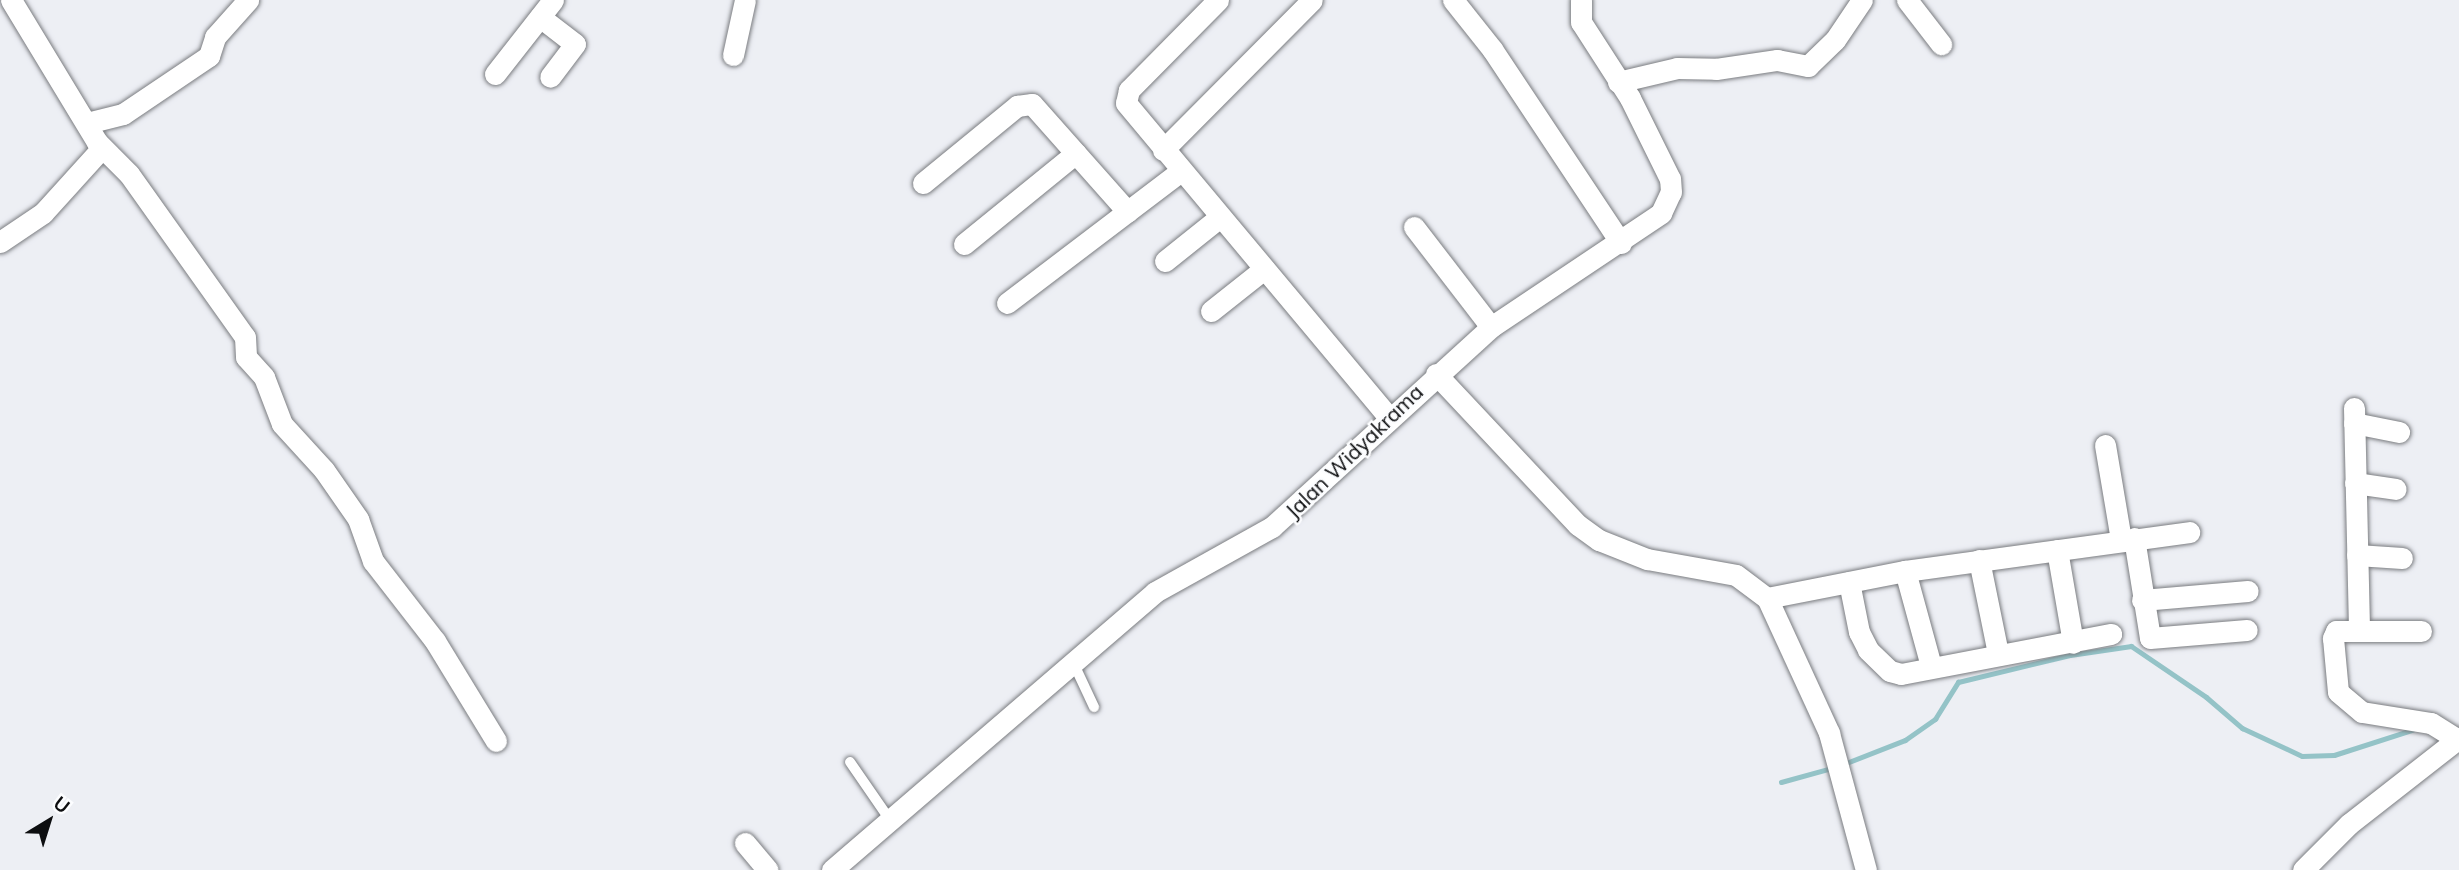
<!DOCTYPE html>
<html>
<head>
<meta charset="utf-8">
<style>
  body { margin:0 }
  #map { position:relative; width:2459px; height:870px; overflow:hidden; background:#edeff4; font-family:Mulish,sans-serif }
  div>[style] { position:absolute }
  .stream>* { height:5px; margin:-2.5px; padding:0 2.5px; transform-origin:2.5px; border-radius:2.5px; background:#94c3c7 }
  .roads { filter:drop-shadow(0 0 2px #7a7c80) drop-shadow(0 0 2px #7a7c80) }
  .service>* { height:10px; margin:-5px; padding:0 5px; transform-origin:5px; border-radius:5px; background:#fff }
  .minor>* { height:21px; margin:-10.5px; padding:0 10.5px; transform-origin:10.5px; border-radius:10.5px; background:#fff }
  span { translate:-50% -50%; white-space:nowrap; text-align:center; line-height:1.15; -webkit-text-stroke:5px #fcfdff; paint-order:stroke }
  .street-label { font-size:21px; color:#0d0e10 }
  .north { position:absolute; left:14px; top:786px; width:70px; height:70px; -webkit-text-stroke:5px #fcfdff; paint-order:stroke; rotate:38deg; font-size:19px; font-weight:700; line-height:28px; text-align:center; color:#0d0e10 }
  .north::after { content:''; display:block; margin:auto; width:24px; height:32px; background:#0d0e10; clip-path:polygon(50% 0,100% 100%,50% 72%,0 100%) }
</style>
</head>
<body>
<div id="map">
  <div class="stream">
    <i style="left:1841px;top:765px;width:69px;rotate:-21.3deg"></i>
    <i style="left:1905px;top:740px;width:37px;rotate:-35deg"></i>
    <i style="left:1935px;top:719px;width:44px;rotate:-58.1deg"></i>
    <i style="left:1958px;top:682px;width:115px;rotate:-13.6deg"></i>
    <i style="left:2070px;top:655px;width:62px;rotate:-8.4deg"></i>
    <i style="left:2131px;top:646px;width:91px;rotate:34.2deg"></i>
    <i style="left:2206px;top:697px;width:48px;rotate:40.7deg"></i>
    <i style="left:2242px;top:728px;width:66px;rotate:25deg"></i>
    <i style="left:2302px;top:756px;width:32px;rotate:-2deg"></i>
    <i style="left:2334px;top:755px;width:82px;rotate:-17.8deg"></i>
    <i style="left:1781px;top:782px;width:53px;rotate:-15.4deg"></i>
  </div>
  <div class="roads">
    <div class="service">
      <i style="left:1072px;top:660px;width:52px;rotate:64.9deg"></i>
      <i style="left:850px;top:762px;width:70px;rotate:55.4deg"></i>
    </div>
    <div class="minor">
      <i style="left:11px;top:0;width:166px;rotate:58.8deg"></i>
      <i style="left:97px;top:142px;width:45px;rotate:45deg"></i>
      <i style="left:129px;top:174px;width:200px;rotate:54.6deg"></i>
      <i style="left:245px;top:337px;width:20px;rotate:87deg"></i>
      <i style="left:246px;top:357px;width:27px;rotate:48deg"></i>
      <i style="left:264px;top:377px;width:50px;rotate:69deg"></i>
      <i style="left:282px;top:424px;width:62px;rotate:47.6deg"></i>
      <i style="left:324px;top:470px;width:60px;rotate:55.2deg"></i>
      <i style="left:358px;top:519px;width:45px;rotate:70.3deg"></i>
      <i style="left:373px;top:561px;width:101px;rotate:52.2deg"></i>
      <i style="left:435px;top:641px;width:117px;rotate:58.6deg"></i>
      <i style="left:1218px;top:0;width:127px;rotate:134.7deg"></i>
      <i style="left:1129px;top:90px;width:13px;rotate:103deg"></i>
      <i style="left:1126px;top:103px;width:410px;rotate:50.1deg"></i>
      <i style="left:1453px;top:0;width:63px;rotate:51.5deg"></i>
      <i style="left:1492px;top:49px;width:233px;rotate:56.4deg"></i>
      <i style="left:1907px;top:0;width:56px;rotate:52.3deg"></i>
      <i style="left:540px;top:17px;width:44px;rotate:37.6deg"></i>
      <i style="left:575px;top:44px;width:41px;rotate:127.1deg"></i>
      <i style="left:733px;top:55px;width:56px;rotate:-77.7deg"></i>
      <i style="left:495px;top:74px;width:94px;rotate:-51.9deg"></i>
      <i style="left:1618px;top:82px;width:61px;rotate:-13.3deg"></i>
      <i style="left:1677px;top:68px;width:39px;rotate:1deg"></i>
      <i style="left:1716px;top:69px;width:62px;rotate:-8.4deg"></i>
      <i style="left:1777px;top:60px;width:32px;rotate:11deg"></i>
      <i style="left:1808px;top:66px;width:37px;rotate:-44deg"></i>
      <i style="left:1835px;top:40px;width:48px;rotate:-56deg"></i>
      <i style="left:87px;top:123px;width:37px;rotate:-14deg"></i>
      <i style="left:123px;top:114px;width:104px;rotate:-34deg"></i>
      <i style="left:209px;top:56px;width:20px;rotate:-72deg"></i>
      <i style="left:215px;top:37px;width:50px;rotate:-48.3deg"></i>
      <i style="left:1163px;top:150px;width:211px;rotate:-45.2deg"></i>
      <i style="left:923px;top:183px;width:122px;rotate:-39.3deg"></i>
      <i style="left:1017px;top:106px;width:15px;rotate:-8deg"></i>
      <i style="left:1032px;top:104px;width:144px;rotate:48.4deg"></i>
      <i style="left:1414px;top:227px;width:126px;rotate:52.4deg"></i>
      <i style="left:0;top:242px;width:52px;rotate:-34deg"></i>
      <i style="left:43px;top:213px;width:88px;rotate:-47.8deg"></i>
      <i style="left:964px;top:244px;width:144px;rotate:-39.1deg"></i>
      <i style="left:1165px;top:261px;width:70px;rotate:-38.7deg"></i>
      <i style="left:1007px;top:303px;width:218px;rotate:-37.2deg"></i>
      <i style="left:1211px;top:311px;width:68px;rotate:-38.4deg"></i>
      <i style="left:1436px;top:374px;width:207px;rotate:46.8deg"></i>
      <i style="left:1578px;top:525px;width:26px;rotate:36deg"></i>
      <i style="left:1599px;top:540px;width:52px;rotate:21.6deg"></i>
      <i style="left:1647px;top:559px;width:90px;rotate:10.2deg"></i>
      <i style="left:1736px;top:575px;width:39px;rotate:37deg"></i>
      <i style="left:1767px;top:598px;width:149px;rotate:65.3deg"></i>
      <i style="left:1829px;top:733px;width:142px;rotate:74.9deg"></i>
      <i style="left:2354px;top:408px;width:222px;rotate:88.7deg"></i>
      <i style="left:2354px;top:423px;width:46px;rotate:11.3deg"></i>
      <i style="left:2105px;top:445px;width:96px;rotate:80.4deg"></i>
      <i style="left:2355px;top:483px;width:41px;rotate:8.3deg"></i>
      <i style="left:2134px;top:538px;width:101px;rotate:80.9deg"></i>
      <i style="left:2150px;top:638px;width:97px;rotate:-4.7deg"></i>
      <i style="left:2057px;top:550px;width:94px;rotate:80.2deg"></i>
      <i style="left:2357px;top:555px;width:45px;rotate:3.8deg"></i>
      <i style="left:1979px;top:560px;width:95px;rotate:78.5deg"></i>
      <i style="left:1905px;top:571px;width:98px;rotate:74.7deg"></i>
      <i style="left:1849px;top:582px;width:51px;rotate:78.7deg"></i>
      <i style="left:1859px;top:632px;width:20px;rotate:63deg"></i>
      <i style="left:1868px;top:650px;width:30px;rotate:44deg"></i>
      <i style="left:1890px;top:671px;width:11px;rotate:15deg"></i>
      <i style="left:1901px;top:674px;width:214px;rotate:-10.8deg"></i>
      <i style="left:1767px;top:598px;width:141px;rotate:-11.1deg"></i>
      <i style="left:1905px;top:571px;width:287px;rotate:-7.8deg"></i>
      <i style="left:2142px;top:600px;width:106px;rotate:-4.9deg"></i>
      <i style="left:2421px;top:631px;width:85px;rotate:180deg"></i>
      <i style="left:2336px;top:631px;width:8px;rotate:113deg"></i>
      <i style="left:2333px;top:638px;width:54px;rotate:84.7deg"></i>
      <i style="left:2338px;top:692px;width:31px;rotate:40deg"></i>
      <i style="left:2362px;top:712px;width:70px;rotate:9.1deg"></i>
      <i style="left:2431px;top:723px;width:31px;rotate:32deg"></i>
      <i style="left:745px;top:843px;width:35px;rotate:50deg"></i>
      <i style="left:832px;top:870px;width:426px;rotate:-40.7deg"></i>
      <i style="left:1155px;top:592px;width:134px;rotate:-29.1deg"></i>
      <i style="left:1272px;top:527px;width:297px;rotate:-42.4deg"></i>
      <i style="left:1491px;top:327px;width:205px;rotate:-33.8deg"></i>
      <i style="left:1661px;top:213px;width:23px;rotate:-65deg"></i>
      <i style="left:1671px;top:192px;width:13px;rotate:-94deg"></i>
      <i style="left:1670px;top:179px;width:90px;rotate:-116.3deg"></i>
      <i style="left:1630px;top:98px;width:90px;rotate:-122.8deg"></i>
      <i style="left:1581px;top:22px;width:22px;rotate:-90deg"></i>
      <i style="left:2303px;top:870px;width:65px;rotate:-45deg"></i>
      <i style="left:2349px;top:824px;width:140px;rotate:-38deg"></i>
    </div>
  </div>
  <div class="street-label">
    <span style="left:1354px;top:451px;rotate:-44deg">Jalan Widyakrama</span>
  </div>
  <div class="north">U</div>
</div>
</body>
</html>
